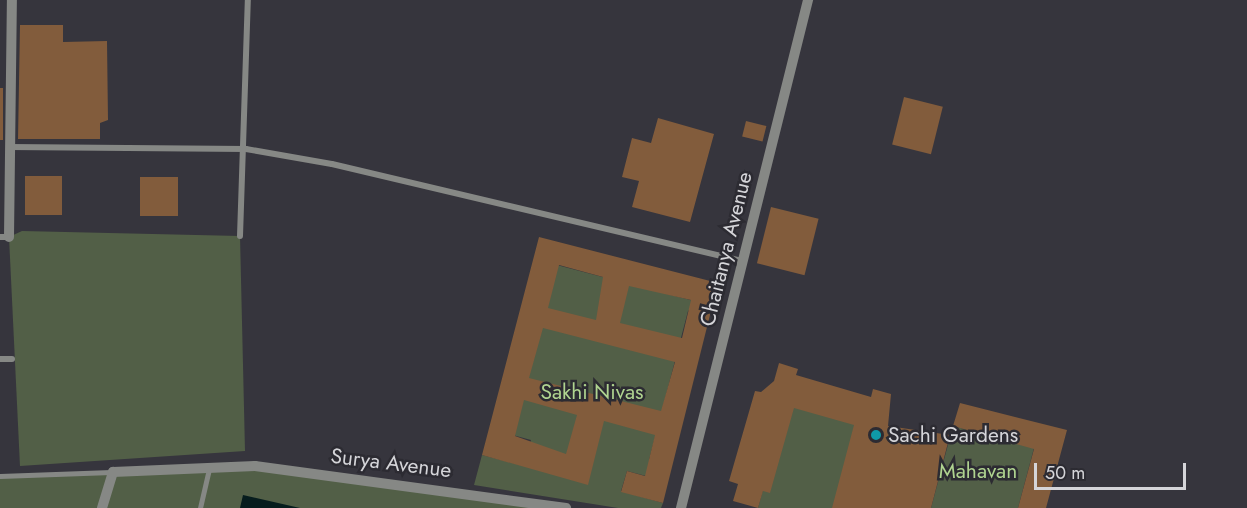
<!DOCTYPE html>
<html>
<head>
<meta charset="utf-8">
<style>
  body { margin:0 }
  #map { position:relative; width:1247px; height:508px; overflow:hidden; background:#36353d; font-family:Jost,sans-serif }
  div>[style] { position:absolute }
  .green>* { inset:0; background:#525f47 }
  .water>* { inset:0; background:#071d1e }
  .building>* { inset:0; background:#825c3c; transform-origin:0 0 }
  .service>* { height:4.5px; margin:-2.25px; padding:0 2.25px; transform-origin:2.25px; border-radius:2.25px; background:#868885 }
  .minor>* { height:6px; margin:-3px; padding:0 3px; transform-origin:3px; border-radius:3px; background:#868885 }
  .tertiary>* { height:10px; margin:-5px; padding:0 5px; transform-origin:5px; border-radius:5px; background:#868885 }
  .dots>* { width:16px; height:16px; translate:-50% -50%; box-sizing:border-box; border:3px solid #2c2b32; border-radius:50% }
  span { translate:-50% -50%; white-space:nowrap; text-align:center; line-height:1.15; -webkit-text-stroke:5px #2c2b32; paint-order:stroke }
  .street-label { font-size:21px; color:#d5d5d9 }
  .park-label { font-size:21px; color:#b0d490 }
  .poi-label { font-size:21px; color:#d5d5d9 }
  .left { translate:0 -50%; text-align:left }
  .scale { position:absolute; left:1034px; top:463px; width:152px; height:27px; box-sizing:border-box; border:3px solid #d5d5d9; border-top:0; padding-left:8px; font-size:18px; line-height:21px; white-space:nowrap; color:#d5d5d9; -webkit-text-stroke:4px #2c2b32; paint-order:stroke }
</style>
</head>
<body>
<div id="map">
  <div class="green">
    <i style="clip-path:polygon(22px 231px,240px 236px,245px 451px,20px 466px,9px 237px)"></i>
    <i style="clip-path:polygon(553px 264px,698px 302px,688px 311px,649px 460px,650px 477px,627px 471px,621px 491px,663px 503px,661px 508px,618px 508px,474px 485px,482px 455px,524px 466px,531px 440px,505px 433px)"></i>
    <i style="clip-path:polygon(787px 400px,863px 421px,840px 508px,758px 508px)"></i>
    <i style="clip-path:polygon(953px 426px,1034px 448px,1018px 508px,931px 508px)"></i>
    <i style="clip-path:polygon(255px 466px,566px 508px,0 508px,0 475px)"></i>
  </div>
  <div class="water">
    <i style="clip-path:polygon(243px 495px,300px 508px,240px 508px)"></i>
  </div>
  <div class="building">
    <i style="clip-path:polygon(20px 25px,63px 25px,63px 42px,107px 41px,108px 120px,100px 123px,100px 139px,18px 139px)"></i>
    <i style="left:0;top:88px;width:3px;height:52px"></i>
    <i style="left:904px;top:97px;width:40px;height:49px;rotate:14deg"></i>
    <i style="clip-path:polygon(658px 118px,714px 134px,690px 222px,632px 207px,639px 181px,622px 177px,632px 138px,651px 143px)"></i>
    <i style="left:746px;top:121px;width:21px;height:16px;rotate:14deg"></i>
    <i style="left:25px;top:176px;width:37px;height:39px"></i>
    <i style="left:140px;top:177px;width:38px;height:39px"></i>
    <i style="left:771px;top:207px;width:49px;height:58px;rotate:14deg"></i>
    <i style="clip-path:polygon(evenodd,539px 237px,718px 283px,663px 503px,621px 492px,627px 471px,645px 476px,655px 435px,604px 421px,588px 485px,482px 455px,539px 237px,559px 265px,603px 277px,596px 320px,548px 308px,559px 265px,539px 237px,629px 286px,691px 300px,682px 338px,620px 323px,629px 286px,539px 237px,543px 328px,675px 362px,661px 411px,529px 378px,543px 328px,539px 237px,524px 400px,577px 415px,566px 454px,515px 436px,524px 400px)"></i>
    <i style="clip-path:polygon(779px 363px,798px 369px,796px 375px,871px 397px,873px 389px,891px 394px,888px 426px,950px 435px,931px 508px,832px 508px,854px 425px,794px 408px,770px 493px,763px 491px,758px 508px,733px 501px,738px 484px,729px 481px,755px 391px,761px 392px,774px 381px)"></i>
    <i style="clip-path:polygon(960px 403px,1067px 430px,1046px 508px,1018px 508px,1034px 449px,953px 426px)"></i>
  </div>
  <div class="service">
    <i style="left:0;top:476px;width:111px;rotate:-2.1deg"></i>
    <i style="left:200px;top:508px;width:39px;rotate:-77deg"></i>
  </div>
  <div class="minor">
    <i style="left:9px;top:147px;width:237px;rotate:0.5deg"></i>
    <i style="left:246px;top:149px;width:87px;rotate:9.9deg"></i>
    <i style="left:332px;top:164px;width:422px;rotate:13.3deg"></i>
    <i style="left:240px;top:236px;width:236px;rotate:-88.1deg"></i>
    <i style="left:0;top:237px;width:9px"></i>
    <i style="left:0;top:359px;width:12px"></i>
  </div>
  <div class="tertiary">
    <i style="left:9px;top:237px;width:237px;rotate:-89.3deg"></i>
    <i style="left:102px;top:508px;width:38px;rotate:-73deg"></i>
    <i style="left:113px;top:472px;width:142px;rotate:-2.4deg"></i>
    <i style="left:255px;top:466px;width:314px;rotate:7.7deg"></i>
    <i style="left:681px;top:508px;width:524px;rotate:-75.96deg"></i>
  </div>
  <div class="dots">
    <i style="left:876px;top:435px;background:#0f9aa8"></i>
  </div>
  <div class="street-label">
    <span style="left:726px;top:249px;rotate:-76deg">Chaitanya Avenue</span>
    <span style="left:391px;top:463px;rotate:7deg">Surya Avenue</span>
  </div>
  <div class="park-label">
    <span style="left:592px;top:392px">Sakhi Nivas</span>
    <span style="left:978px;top:471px">Mahavan</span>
  </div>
  <div class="poi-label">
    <span class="left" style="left:888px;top:435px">Sachi Gardens</span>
  </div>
  <div class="scale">50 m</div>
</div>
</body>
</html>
